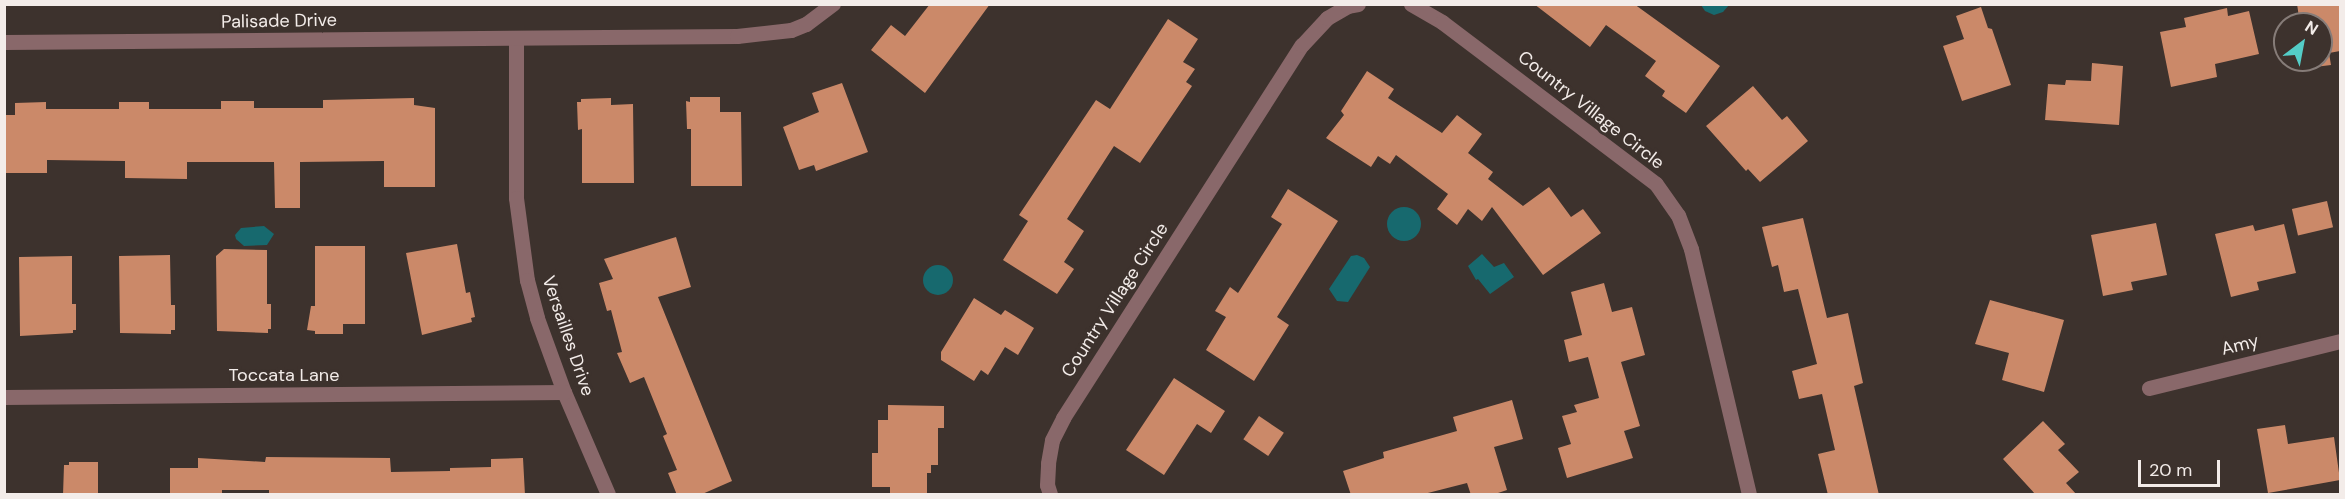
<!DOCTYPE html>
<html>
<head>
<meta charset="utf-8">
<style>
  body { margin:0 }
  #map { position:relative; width:2345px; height:499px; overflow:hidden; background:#3d322d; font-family:"DM Sans",sans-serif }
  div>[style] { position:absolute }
  .water>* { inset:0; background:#17696e }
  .round { border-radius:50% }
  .building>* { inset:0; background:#cb8969; transform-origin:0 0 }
  .minor>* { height:15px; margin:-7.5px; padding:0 7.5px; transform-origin:7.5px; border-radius:7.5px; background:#89686a }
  span { translate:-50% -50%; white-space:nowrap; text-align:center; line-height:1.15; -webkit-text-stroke:6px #3d322d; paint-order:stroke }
  .street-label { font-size:18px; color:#f3ece9 }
  .frame { position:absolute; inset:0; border:6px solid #f3ece9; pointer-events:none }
  .north { position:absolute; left:2273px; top:12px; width:60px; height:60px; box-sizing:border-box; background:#3d322d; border:2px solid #867c78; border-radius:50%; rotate:32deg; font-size:16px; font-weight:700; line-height:24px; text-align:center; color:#f3ece9 }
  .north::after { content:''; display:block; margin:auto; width:21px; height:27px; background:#54cdc7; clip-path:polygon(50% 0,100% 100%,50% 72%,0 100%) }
  .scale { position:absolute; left:2138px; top:460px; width:82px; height:27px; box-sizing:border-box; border:3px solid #f3ece9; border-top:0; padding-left:8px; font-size:18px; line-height:21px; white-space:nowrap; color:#f3ece9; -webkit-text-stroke:4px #3d322d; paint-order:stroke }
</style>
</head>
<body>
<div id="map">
  <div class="water">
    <i style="clip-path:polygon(1701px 5px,1701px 4px,1729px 5px,1723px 12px,1714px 15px,1705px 11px)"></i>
    <i class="round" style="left:1387px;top:207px;width:34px;height:34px"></i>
    <i style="clip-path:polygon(264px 226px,274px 234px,267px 245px,244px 246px,236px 239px,235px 235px,241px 228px)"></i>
    <i style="clip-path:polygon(1482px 254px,1494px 267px,1504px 263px,1514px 277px,1490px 294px,1478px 279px,1476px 280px,1468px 266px)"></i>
    <i style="clip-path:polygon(1357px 255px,1364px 258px,1370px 267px,1348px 302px,1337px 301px,1329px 289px,1351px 256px)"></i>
    <i class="round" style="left:923px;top:265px;width:30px;height:30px"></i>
  </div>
  <div class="building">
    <i style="clip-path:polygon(930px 4px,990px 4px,925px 93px,871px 50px,891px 25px,905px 36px)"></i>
    <i style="clip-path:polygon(1534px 4px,1634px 4px,1720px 66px,1686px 113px,1662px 96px,1665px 91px,1645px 76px,1656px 61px,1606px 25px,1590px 47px)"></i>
    <i style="clip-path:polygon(2297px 4px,2340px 4px,2340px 51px,2329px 53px,2331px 65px,2307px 68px,2305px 60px,2321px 60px,2321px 24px,2300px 24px)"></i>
    <i style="clip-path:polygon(1981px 7px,1988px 28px,1992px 29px,2011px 85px,1962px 101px,1943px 46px,1964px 39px,1956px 16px)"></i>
    <i style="clip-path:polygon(2227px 8px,2228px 16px,2249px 11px,2259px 54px,2215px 64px,2217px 77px,2171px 87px,2160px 32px,2186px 27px,2184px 18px)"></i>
    <i style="clip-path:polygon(1168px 19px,1198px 39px,1183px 62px,1195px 69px,1186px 82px,1192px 86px,1140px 163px,1114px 146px,1067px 219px,1084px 231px,1064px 262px,1074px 269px,1057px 294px,1003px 260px,1028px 221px,1019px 215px,1096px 100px,1110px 109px)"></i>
    <i style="clip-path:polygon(2092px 63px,2123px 66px,2119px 125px,2045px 120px,2048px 84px,2065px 85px,2066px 80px,2091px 81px)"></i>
    <i style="clip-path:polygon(1367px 71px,1394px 89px,1388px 98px,1442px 133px,1457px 115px,1482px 134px,1468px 153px,1493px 172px,1488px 179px,1523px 206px,1549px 187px,1571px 217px,1583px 209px,1601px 233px,1543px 275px,1492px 207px,1482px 221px,1468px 209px,1457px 225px,1437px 209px,1448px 194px,1396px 155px,1390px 164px,1378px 156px,1371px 167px,1326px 138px,1344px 115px,1341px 111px)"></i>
    <i style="clip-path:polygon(842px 83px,868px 152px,816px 171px,814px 165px,799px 170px,783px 127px,819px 112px,812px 93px)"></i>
    <i style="clip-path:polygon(1753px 86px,1782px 120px,1787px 116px,1808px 141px,1760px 182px,1748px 169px,1746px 171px,1706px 126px)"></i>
    <i style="clip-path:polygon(690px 97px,720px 97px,720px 112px,741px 112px,742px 186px,691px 186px,691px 129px,687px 129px,686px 101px,690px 102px)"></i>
    <i style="clip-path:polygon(414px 98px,414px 105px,435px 108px,435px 187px,384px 187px,384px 161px,300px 162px,300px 208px,275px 208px,274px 162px,187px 162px,187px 179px,125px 178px,125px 161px,47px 160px,47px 173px,4px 173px,4px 115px,15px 115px,15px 103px,46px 102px,46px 109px,119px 109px,119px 102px,149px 102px,149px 109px,221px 109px,221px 101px,254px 101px,254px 108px,323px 108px,323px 100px)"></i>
    <i style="clip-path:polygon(611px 98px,611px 105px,633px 104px,634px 183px,582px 183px,582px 129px,578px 130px,577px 102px,581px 102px,581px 99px)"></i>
    <i style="clip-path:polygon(1288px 189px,1338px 221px,1277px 317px,1289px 325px,1254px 381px,1206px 350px,1226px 317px,1215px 311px,1230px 287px,1238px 293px,1282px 224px,1271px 217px)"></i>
    <i style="left:2327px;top:201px;width:27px;height:36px;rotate:77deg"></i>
    <i style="clip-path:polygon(1803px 218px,1827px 318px,1848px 313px,1863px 383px,1854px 386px,1879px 495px,1828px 495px,1818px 454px,1835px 450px,1822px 394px,1799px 399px,1792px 371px,1817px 364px,1798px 289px,1784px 292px,1778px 265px,1772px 267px,1762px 227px)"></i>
    <i style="clip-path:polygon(2156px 223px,2167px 275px,2131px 282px,2133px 290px,2103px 296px,2091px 235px)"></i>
    <i style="clip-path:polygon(2284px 224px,2296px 273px,2257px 282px,2259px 290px,2231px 297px,2215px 234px,2253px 225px,2255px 231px)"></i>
    <i style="clip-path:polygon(676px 237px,691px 287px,658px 297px,732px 481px,700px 495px,677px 495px,668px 473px,677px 470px,663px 436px,667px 434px,644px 377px,630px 383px,617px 353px,622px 352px,611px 310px,607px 311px,599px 283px,613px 279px,604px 259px)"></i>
    <i style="clip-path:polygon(457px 244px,466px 293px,470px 292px,475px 317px,471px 318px,472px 322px,422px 335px,406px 253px)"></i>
    <i style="clip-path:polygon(315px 246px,365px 246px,365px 324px,343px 324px,343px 334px,315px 334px,315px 331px,307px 330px,311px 306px,315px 306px)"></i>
    <i style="clip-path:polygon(224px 249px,267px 250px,267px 304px,271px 304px,271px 329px,268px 329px,268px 333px,217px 331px,216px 256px)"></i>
    <i style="clip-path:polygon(170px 255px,171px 305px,175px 305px,175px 330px,171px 330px,171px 334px,120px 333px,119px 256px)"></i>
    <i style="clip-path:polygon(72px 256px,72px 304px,76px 304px,76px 330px,73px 330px,73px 333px,20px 336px,19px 257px)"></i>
    <i style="clip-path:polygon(1604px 283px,1612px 312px,1632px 307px,1645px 355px,1621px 362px,1640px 426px,1624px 431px,1633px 458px,1567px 478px,1558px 448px,1571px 444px,1562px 416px,1577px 412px,1574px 405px,1599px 398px,1588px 357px,1569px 362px,1564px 340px,1582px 335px,1571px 292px)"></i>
    <i style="clip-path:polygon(974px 298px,1001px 315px,1005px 310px,1034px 328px,1018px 355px,1005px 347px,988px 375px,981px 370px,974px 381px,941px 360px,941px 352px)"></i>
    <i style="clip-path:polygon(1990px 300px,2064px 320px,2044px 392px,2002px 380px,2009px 353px,1975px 344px)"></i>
    <i style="clip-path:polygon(1174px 378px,1225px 411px,1211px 433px,1197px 424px,1164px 475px,1126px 450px)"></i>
    <i style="clip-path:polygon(1512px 400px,1523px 439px,1494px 447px,1507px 490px,1492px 495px,1471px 495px,1467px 483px,1420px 495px,1351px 495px,1343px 471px,1384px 458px,1383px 452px,1457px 431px,1453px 417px)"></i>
    <i style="clip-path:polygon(888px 405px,944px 406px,944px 428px,938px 428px,938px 465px,931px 465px,931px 473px,927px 473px,927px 495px,890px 495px,890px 487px,872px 487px,872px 453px,878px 453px,878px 420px,888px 420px)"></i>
    <i style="left:1259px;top:416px;width:30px;height:28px;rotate:34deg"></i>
    <i style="clip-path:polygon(2043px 421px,2065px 444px,2058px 450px,2079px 472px,2066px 483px,2077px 495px,2036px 495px,2003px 459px)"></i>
    <i style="clip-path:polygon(2285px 425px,2288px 444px,2334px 437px,2340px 480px,2268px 493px,2257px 429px)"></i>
    <i style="clip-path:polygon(266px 457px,390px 458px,391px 472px,450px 471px,450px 468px,491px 467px,491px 459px,523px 458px,525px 495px,269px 495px,269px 490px,222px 490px,222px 495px,170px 495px,170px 468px,198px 468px,198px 458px,265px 462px)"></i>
    <i style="clip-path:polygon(69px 462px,98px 462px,98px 495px,63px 495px,64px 465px,69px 465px)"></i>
  </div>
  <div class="minor">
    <i style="left:1411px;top:4px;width:36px;rotate:30deg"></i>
    <i style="left:1442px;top:22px;width:268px;rotate:37.1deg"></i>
    <i style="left:1656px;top:184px;width:38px;rotate:55deg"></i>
    <i style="left:1678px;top:215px;width:36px;rotate:69deg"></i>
    <i style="left:1691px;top:249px;width:252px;rotate:76.7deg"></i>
    <i style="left:516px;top:40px;width:158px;rotate:90deg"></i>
    <i style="left:516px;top:198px;width:83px;rotate:82.4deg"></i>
    <i style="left:527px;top:280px;width:39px;rotate:75deg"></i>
    <i style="left:537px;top:318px;width:79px;rotate:70deg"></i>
    <i style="left:564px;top:392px;width:111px;rotate:66.7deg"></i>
    <i style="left:4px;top:42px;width:733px;rotate:-0.47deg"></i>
    <i style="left:737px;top:36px;width:54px;rotate:-6.3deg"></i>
    <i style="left:791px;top:30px;width:16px;rotate:-22deg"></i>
    <i style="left:806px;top:24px;width:34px;rotate:-37deg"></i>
    <i style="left:2149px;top:388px;width:197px;rotate:-13.8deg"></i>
    <i style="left:4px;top:397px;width:560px;rotate:-0.51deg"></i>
    <i style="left:1050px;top:494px;width:9px;rotate:-108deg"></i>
    <i style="left:1047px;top:485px;width:22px;rotate:-87deg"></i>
    <i style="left:1048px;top:463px;width:23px;rotate:-80deg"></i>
    <i style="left:1052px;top:440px;width:25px;rotate:-63deg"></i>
    <i style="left:1063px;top:418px;width:443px;rotate:-57.4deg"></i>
    <i style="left:1302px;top:45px;width:37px;rotate:-47deg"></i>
    <i style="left:1327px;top:18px;width:24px;rotate:-30deg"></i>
    <i style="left:1348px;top:6px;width:10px;rotate:-11deg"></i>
  </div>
  <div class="street-label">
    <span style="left:279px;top:21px;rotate:-1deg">Palisade Drive</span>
    <span style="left:1591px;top:110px;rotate:38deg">Country Village Circle</span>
    <span style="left:1115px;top:300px;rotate:-57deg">Country Village Circle</span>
    <span style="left:568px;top:336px;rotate:71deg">Versailles Drive</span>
    <span style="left:2240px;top:345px;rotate:-14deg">Amy</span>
    <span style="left:284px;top:375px">Toccata Lane</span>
  </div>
  <div class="frame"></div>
  <div class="north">N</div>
  <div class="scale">20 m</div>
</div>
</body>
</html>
